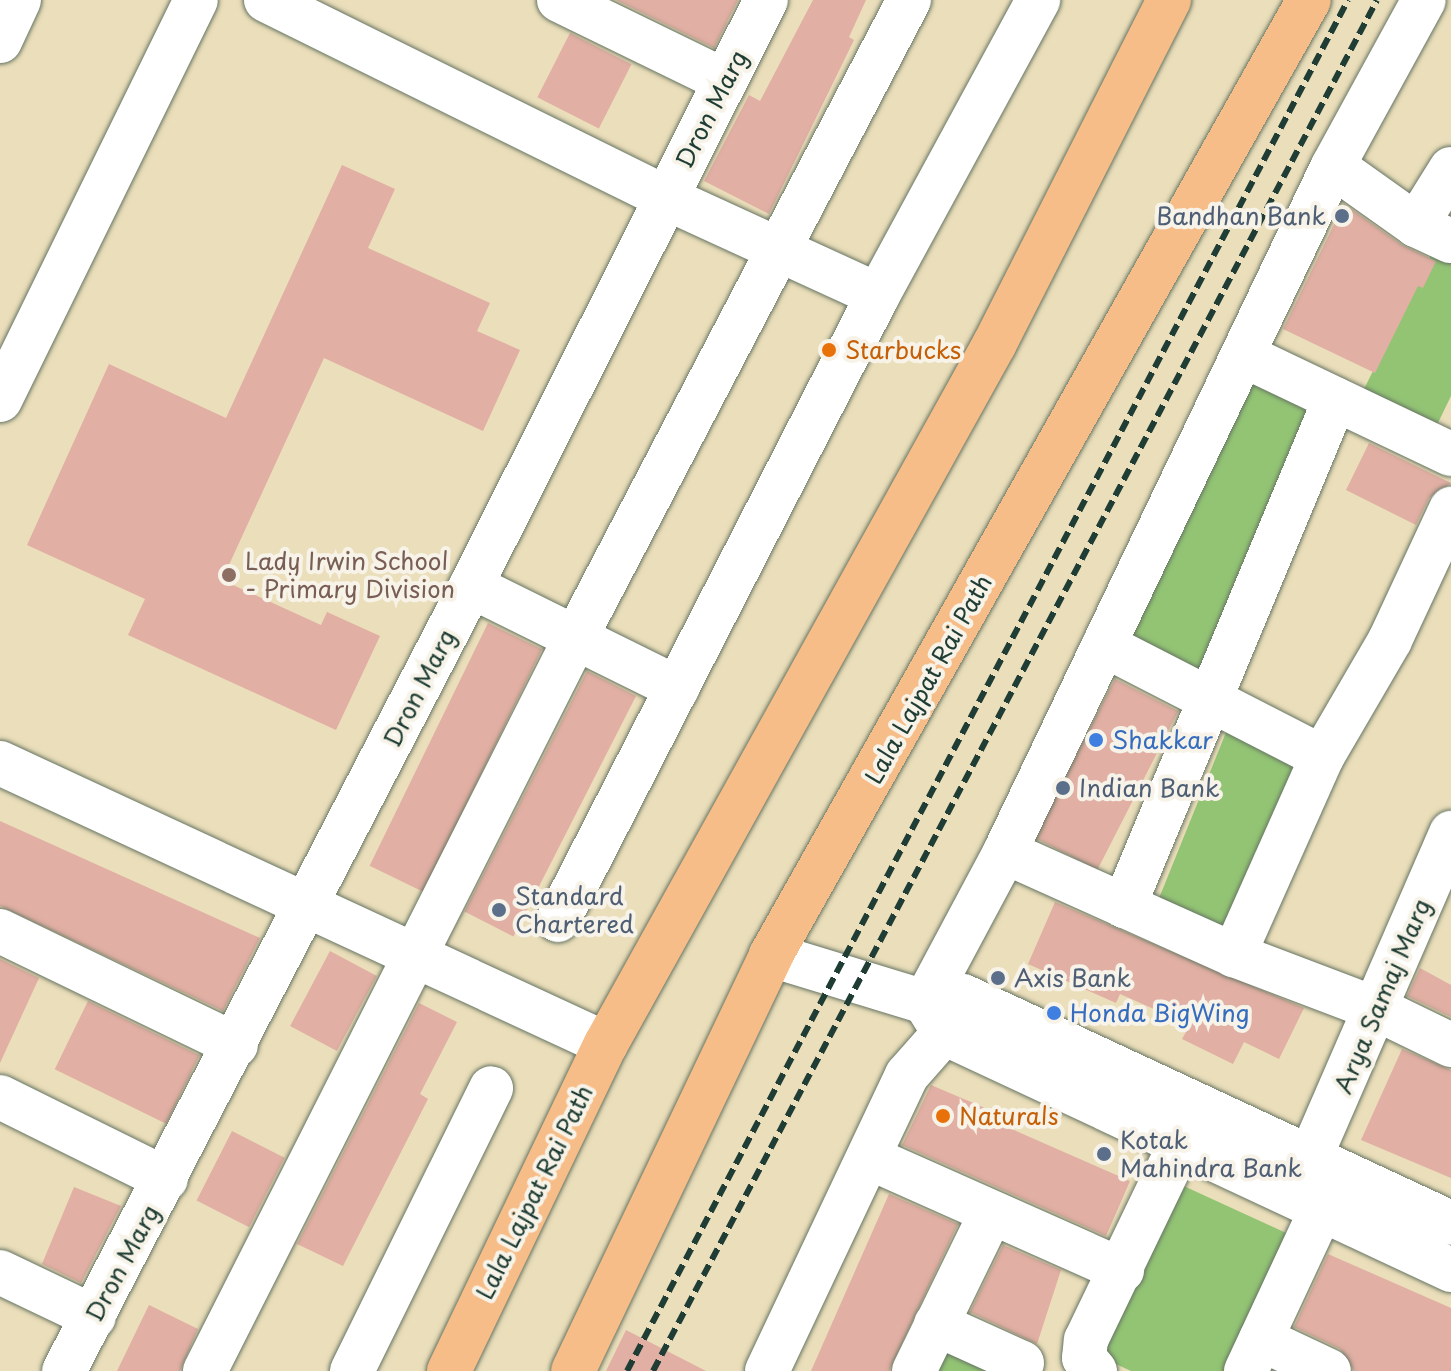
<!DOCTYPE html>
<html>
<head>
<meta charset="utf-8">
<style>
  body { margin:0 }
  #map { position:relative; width:1451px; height:1371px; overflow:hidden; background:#ebdeba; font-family:"Playpen Sans",sans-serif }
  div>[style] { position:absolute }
  .green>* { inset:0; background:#93c474; transform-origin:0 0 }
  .building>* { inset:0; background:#e1afa3; transform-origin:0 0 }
  .roads { filter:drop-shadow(0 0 2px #667563) drop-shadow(0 0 2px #667563) }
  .minor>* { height:44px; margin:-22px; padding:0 22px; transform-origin:22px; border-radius:22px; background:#fff }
  .major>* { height:44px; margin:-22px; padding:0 22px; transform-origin:22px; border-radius:22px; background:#f7bd88 }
  .rail>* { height:6px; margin-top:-3px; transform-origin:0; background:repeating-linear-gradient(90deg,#1f3d34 0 12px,transparent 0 18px) }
  .dots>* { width:22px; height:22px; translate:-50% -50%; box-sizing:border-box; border:4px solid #f7f3e8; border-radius:50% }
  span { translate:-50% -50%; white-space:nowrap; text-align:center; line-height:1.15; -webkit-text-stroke:8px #f7f3e8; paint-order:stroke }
  .street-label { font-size:24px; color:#1f3d34 }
  .service-label { font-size:24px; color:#4e5e75 }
  .right { translate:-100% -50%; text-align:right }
  .left { translate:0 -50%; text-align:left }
  .food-label { font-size:24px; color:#c56008 }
  .education-label { font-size:24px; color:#785e54 }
  .shop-label { font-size:24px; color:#366cbe }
</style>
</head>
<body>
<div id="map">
  <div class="green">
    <i style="clip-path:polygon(1437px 243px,1451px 250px,1451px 396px,1435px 429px,1362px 393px)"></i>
    <i style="clip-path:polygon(1252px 372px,1301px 403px,1322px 425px,1218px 694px,1121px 648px)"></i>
    <i style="left:1229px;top:725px;width:92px;height:206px;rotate:22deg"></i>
    <i style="clip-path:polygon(1175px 1182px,1297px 1238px,1236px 1371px,1131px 1371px,1096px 1355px)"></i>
    <i style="clip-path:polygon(941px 1342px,1004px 1371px,927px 1371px)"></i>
  </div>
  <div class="building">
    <i style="clip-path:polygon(616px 0,738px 0,714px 48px)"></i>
    <i style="clip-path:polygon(813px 0,866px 0,849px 37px,854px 40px,769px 214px,704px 181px,749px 95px,760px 101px)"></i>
    <i style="left:570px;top:33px;width:69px;height:72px;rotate:27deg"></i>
    <i style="clip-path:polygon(342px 165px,395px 189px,368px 248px,490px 303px,477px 331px,520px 350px,483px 431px,324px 358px,222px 580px,321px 625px,327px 612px,380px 636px,336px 730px,128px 635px,145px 599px,27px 545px,109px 364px,226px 418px)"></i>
    <i style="clip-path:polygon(1344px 204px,1402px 245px,1436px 261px,1423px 288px,1418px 286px,1375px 373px,1283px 329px)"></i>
    <i style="clip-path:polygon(1369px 443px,1451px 483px,1429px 498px,1416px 525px,1346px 490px)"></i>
    <i style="left:488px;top:623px;width:60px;height:270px;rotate:26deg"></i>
    <i style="left:587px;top:671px;width:55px;height:270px;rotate:27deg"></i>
    <i style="left:1115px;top:679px;width:71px;height:178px;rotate:27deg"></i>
    <i style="clip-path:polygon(0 821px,260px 938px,223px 1011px,0 906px)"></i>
    <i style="clip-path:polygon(1055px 902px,1304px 1008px,1279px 1059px,1244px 1042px,1233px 1064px,1182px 1039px,1190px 1025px,1120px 994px,1116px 1003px,1028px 964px)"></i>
    <i style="left:330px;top:951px;width:53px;height:85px;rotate:28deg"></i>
    <i style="clip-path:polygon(0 959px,39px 978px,0 1063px)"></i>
    <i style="clip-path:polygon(1420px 968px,1451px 985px,1451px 1017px,1407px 996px)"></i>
    <i style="left:88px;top:1001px;width:124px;height:76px;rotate:26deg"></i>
    <i style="clip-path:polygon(419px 1003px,457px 1022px,420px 1094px,428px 1099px,343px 1266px,297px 1244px)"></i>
    <i style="clip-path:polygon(1402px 1049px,1451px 1070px,1451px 1178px,1361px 1140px)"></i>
    <i style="clip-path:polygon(931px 1085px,985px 1108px,982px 1116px,1130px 1181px,1106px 1236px,902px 1145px)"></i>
    <i style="left:232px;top:1131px;width:59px;height:78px;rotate:27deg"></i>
    <i style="clip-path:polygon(74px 1187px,121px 1206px,81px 1283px,42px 1264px)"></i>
    <i style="clip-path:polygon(889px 1194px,958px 1224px,889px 1371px,811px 1371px)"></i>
    <i style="clip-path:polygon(1003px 1245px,1061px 1270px,1037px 1344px,970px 1312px)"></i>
    <i style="clip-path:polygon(1328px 1254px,1451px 1308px,1451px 1371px,1354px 1371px,1340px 1349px,1294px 1327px)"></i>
    <i style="clip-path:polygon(149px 1305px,198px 1329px,180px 1371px,117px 1371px)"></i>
    <i style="clip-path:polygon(626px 1330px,706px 1371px,606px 1371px)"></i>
  </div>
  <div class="roads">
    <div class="minor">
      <i style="left:266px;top:0;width:446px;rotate:26.3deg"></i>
      <i style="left:666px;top:198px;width:233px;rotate:24.6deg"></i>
      <i style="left:559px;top:0;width:185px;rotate:26deg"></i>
      <i style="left:0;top:41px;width:45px;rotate:-65.1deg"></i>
      <i style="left:1333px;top:166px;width:102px;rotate:35.4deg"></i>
      <i style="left:1416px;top:225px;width:38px;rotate:25deg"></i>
      <i style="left:1416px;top:225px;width:66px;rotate:-58deg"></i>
      <i style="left:1243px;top:355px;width:230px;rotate:25.5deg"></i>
      <i style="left:0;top:400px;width:445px;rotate:-63.9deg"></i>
      <i style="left:471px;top:586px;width:230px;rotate:26.3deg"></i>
      <i style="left:1104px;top:645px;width:245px;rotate:27.2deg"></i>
      <i style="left:1322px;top:757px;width:217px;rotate:114deg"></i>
      <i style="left:1322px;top:757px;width:135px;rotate:-59.8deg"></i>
      <i style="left:1390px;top:640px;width:145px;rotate:-65deg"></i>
      <i style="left:0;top:763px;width:668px;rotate:24.88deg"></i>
      <i style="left:1005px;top:852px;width:251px;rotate:24.2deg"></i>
      <i style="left:1234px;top:955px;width:155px;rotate:20.8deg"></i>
      <i style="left:1379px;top:1010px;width:80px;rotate:25.9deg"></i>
      <i style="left:1124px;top:906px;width:549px;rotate:-67.4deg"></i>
      <i style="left:558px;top:920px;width:702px;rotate:-62.89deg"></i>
      <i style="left:878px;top:295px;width:336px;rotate:-61.5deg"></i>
      <i style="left:0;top:931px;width:262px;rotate:25.8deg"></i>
      <i style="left:771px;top:955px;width:161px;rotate:17deg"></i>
      <i style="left:925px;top:1002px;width:38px;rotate:-9deg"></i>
      <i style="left:963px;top:996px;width:538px;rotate:24.95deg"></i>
      <i style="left:925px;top:1002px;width:170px;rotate:-61.9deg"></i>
      <i style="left:1005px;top:852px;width:760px;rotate:-64.45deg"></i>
      <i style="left:1333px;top:166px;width:189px;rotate:-61.3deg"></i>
      <i style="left:925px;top:1002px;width:36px;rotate:58deg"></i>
      <i style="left:944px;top:1033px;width:560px;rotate:25.05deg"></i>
      <i style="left:0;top:1097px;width:185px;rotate:26.3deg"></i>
      <i style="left:870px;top:1158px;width:276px;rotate:24deg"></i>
      <i style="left:1299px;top:1183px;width:382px;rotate:-66.5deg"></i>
      <i style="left:0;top:1272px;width:104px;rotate:25.6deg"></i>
      <i style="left:936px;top:1324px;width:94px;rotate:24.4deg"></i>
      <i style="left:1022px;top:1363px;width:9px;rotate:117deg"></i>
      <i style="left:1261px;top:1339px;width:75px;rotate:25.2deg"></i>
      <i style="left:64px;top:1371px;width:884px;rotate:-62.59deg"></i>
      <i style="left:471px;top:586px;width:656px;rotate:-63.28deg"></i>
      <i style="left:205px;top:1371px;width:822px;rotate:-63.19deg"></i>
      <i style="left:576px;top:637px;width:719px;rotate:-62.4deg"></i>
      <i style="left:352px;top:1371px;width:315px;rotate:-63.8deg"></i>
      <i style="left:767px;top:1371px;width:327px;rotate:-64.7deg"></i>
      <i style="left:907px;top:1075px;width:56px;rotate:-48.6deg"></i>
      <i style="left:914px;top:1371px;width:176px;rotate:-64deg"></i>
      <i style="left:1095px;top:1371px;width:17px;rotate:-130deg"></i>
      <i style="left:1084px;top:1358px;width:18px;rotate:-84deg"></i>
      <i style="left:1086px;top:1340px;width:219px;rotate:-64.3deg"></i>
      <i style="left:1246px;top:1371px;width:178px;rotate:-65deg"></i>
    </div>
    <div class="major">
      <i style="left:449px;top:1371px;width:363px;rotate:-64.4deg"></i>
      <i style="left:606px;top:1044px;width:802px;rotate:-60.97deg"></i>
      <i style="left:995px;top:343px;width:385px;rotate:-63.1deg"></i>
      <i style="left:573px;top:1371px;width:461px;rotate:-64.5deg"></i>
      <i style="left:771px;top:955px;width:1096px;rotate:-60.61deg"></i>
    </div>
  </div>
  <div class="rail">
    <i style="left:627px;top:1371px;width:1549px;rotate:-62.26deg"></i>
    <i style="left:653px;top:1371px;width:1550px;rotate:-62.16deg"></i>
  </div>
  <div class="dots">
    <i style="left:1342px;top:216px;background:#5c6f8a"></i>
    <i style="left:829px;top:350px;background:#e8710a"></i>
    <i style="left:229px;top:575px;background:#8d6e63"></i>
    <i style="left:1096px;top:740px;background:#3f7fe0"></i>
    <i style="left:1063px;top:788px;background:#5c6f8a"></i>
    <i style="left:499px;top:910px;background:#5c6f8a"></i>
    <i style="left:998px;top:978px;background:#5c6f8a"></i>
    <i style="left:1054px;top:1013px;background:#3f7fe0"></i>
    <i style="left:943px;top:1116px;background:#e8710a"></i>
    <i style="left:1104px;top:1154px;background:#5c6f8a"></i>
  </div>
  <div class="street-label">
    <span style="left:711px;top:109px;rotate:-63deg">Dron Marg</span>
    <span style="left:928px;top:679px;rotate:-61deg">Lala Lajpat Rai Path</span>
    <span style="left:419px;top:688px;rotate:-63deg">Dron Marg</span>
    <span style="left:1382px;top:996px;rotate:-67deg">Arya Samaj Marg</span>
    <span style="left:534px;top:1192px;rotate:-64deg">Lala Lajpat Rai Path</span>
    <span style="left:122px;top:1263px;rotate:-62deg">Dron Marg</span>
  </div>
  <div class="service-label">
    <span class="right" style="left:1326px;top:216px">Bandhan Bank</span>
    <span class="left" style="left:1079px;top:788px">Indian Bank</span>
    <span class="left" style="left:515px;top:910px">Standard<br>Chartered</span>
    <span class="left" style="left:1014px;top:978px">Axis Bank</span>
    <span class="left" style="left:1120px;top:1154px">Kotak<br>Mahindra Bank</span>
  </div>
  <div class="food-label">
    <span class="left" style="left:845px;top:350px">Starbucks</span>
    <span class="left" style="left:959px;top:1116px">Naturals</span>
  </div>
  <div class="education-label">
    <span class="left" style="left:245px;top:575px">Lady Irwin School<br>- Primary Division</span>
  </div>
  <div class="shop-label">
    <span class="left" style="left:1112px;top:740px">Shakkar</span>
    <span class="left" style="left:1070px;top:1013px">Honda BigWing</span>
  </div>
</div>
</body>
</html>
